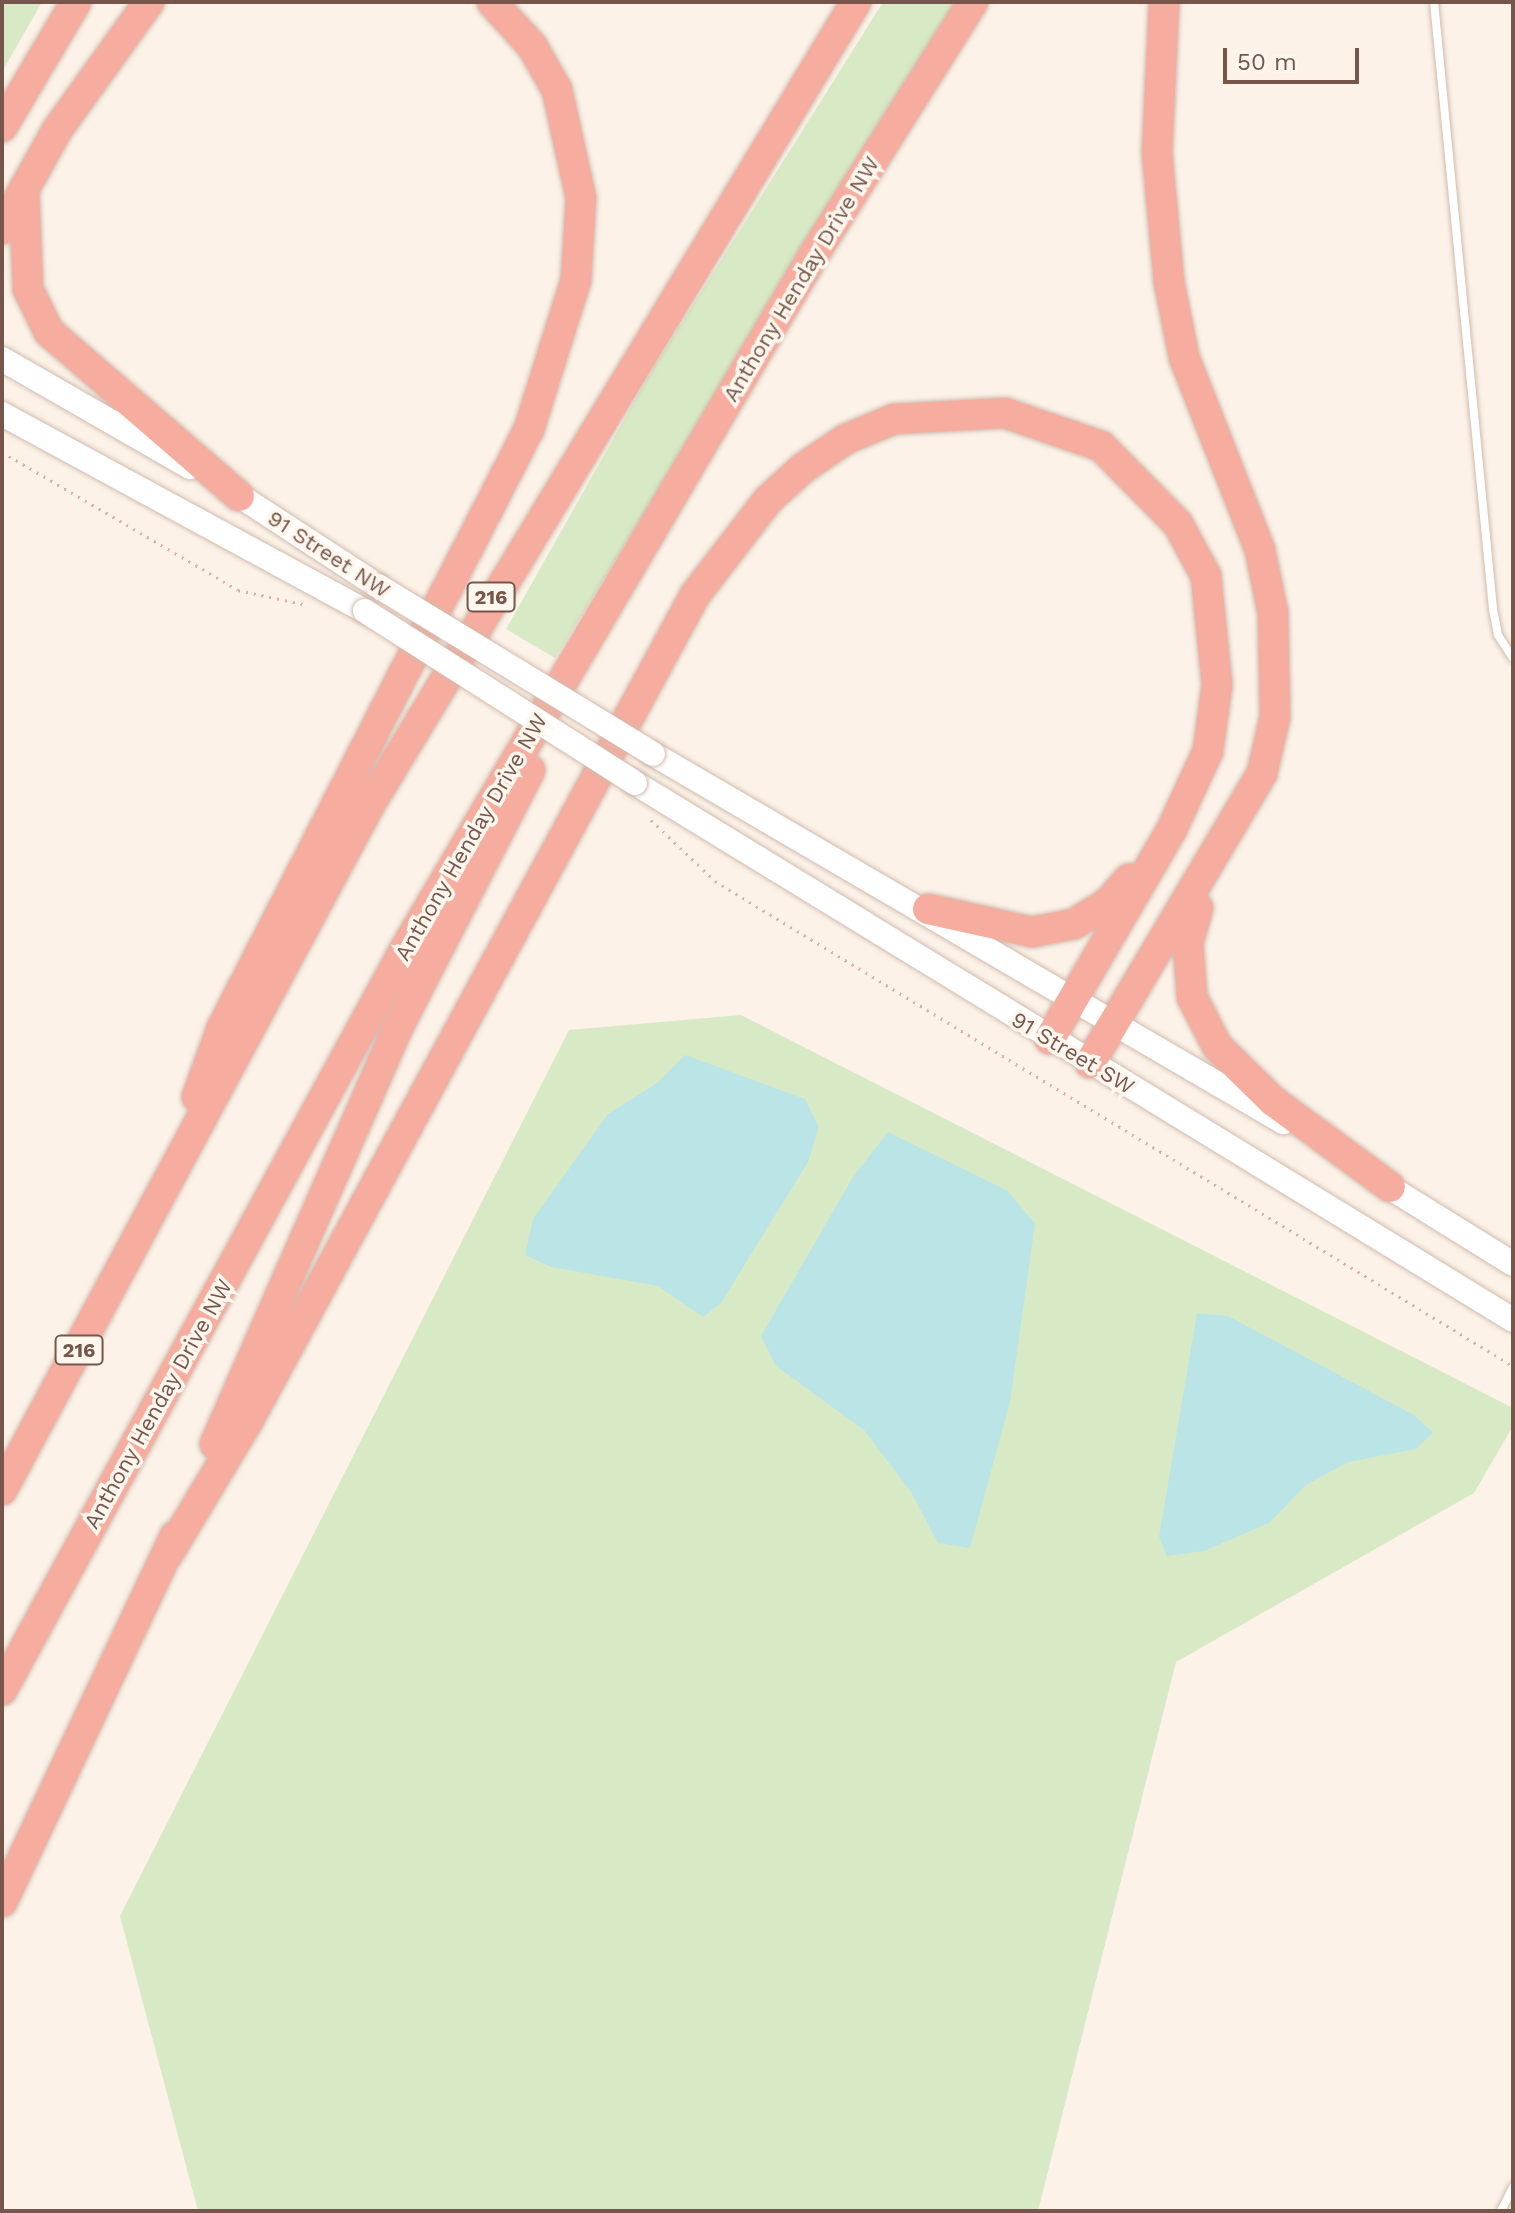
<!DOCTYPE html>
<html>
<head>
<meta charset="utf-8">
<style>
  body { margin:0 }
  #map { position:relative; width:1515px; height:2213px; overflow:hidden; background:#fcf2e7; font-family:"Work Sans",sans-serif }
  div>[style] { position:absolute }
  .green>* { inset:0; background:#d8eac5 }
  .water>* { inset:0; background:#bbe4e6 }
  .path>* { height:3px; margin-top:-1.5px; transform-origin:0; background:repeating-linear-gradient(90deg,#d7b1a1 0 2px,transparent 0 8px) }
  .roads { filter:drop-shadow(0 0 2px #d0bbaf) drop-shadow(0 0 2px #d0bbaf) }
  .lane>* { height:8px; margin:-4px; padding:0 4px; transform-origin:4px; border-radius:4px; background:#fff }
  .secondary>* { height:24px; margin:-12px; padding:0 12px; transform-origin:12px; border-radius:12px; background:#fff }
  .highway>* { height:30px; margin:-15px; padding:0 15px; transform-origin:15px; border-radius:15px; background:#f6ad9f }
  .bridges { filter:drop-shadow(0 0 2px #d3baad) drop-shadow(0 0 2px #d3baad) }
  .secondary-bridge>* { height:24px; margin:-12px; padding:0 12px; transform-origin:12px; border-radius:12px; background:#fff }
  span { translate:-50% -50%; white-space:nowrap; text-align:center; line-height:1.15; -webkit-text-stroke:7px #fff6ed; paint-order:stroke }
  .shield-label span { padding:2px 6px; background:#fff6ed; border:2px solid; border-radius:6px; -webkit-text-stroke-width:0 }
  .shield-label { font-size:20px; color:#76564b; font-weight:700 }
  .street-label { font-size:22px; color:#76564b }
  .frame { position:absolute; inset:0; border:4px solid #76564b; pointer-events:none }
  .scale { position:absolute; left:1223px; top:48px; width:136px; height:36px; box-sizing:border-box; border:4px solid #76564b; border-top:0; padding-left:10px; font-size:24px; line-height:28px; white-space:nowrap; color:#76564b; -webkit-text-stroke:6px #fff6ed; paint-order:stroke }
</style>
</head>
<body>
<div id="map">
  <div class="green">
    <i style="clip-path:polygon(2px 2px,42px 2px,2px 72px)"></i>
    <i style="clip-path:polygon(883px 2px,959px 2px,555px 658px,506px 629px,651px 372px)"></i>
    <i style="clip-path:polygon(741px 1015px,1513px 1408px,1513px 1426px,1474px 1493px,1176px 1662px,1038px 2211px,198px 2211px,120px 1916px,569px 1030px)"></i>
  </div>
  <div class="water">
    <i style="clip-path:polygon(685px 1055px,805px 1099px,819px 1127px,808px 1162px,721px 1303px,703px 1317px,658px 1286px,551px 1267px,525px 1255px,533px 1219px,608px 1114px,657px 1083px)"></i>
    <i style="clip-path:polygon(888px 1132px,1008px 1191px,1035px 1224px,1010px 1402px,970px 1548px,938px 1543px,911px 1492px,864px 1430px,776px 1366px,761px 1336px,853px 1177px)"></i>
    <i style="clip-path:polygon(1197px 1313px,1228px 1316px,1414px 1415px,1433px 1433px,1416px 1449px,1348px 1462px,1306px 1485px,1269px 1523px,1204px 1551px,1167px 1556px,1159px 1537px)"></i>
  </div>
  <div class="path">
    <i style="left:2px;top:452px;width:273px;rotate:30.3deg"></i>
    <i style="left:238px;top:590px;width:71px;rotate:12.3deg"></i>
    <i style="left:651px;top:820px;width:88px;rotate:43.6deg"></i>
    <i style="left:715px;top:881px;width:934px;rotate:31.29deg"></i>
  </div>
  <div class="roads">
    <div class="lane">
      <i style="left:1434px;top:2px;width:610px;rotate:84.45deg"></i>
      <i style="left:1493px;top:609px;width:26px;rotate:79deg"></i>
      <i style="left:1498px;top:635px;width:27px;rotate:57deg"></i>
      <i style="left:1501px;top:2211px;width:27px;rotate:-63deg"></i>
    </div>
    <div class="secondary">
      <i style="left:2px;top:359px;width:217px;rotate:29.9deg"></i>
      <i style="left:2px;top:414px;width:413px;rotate:28.5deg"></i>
      <i style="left:226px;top:487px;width:181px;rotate:33.1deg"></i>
      <i style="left:653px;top:754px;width:730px;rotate:30.29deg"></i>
      <i style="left:635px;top:783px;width:1029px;rotate:31.45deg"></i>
      <i style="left:1376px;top:1179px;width:161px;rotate:31.8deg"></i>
    </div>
    <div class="highway">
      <i style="left:2px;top:127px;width:145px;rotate:-59.4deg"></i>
      <i style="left:24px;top:189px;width:100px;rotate:87.7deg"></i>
      <i style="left:28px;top:289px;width:48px;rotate:64deg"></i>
      <i style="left:49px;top:332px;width:251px;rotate:40.8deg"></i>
      <i style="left:2px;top:229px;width:113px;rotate:-60.9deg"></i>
      <i style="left:57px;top:130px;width:158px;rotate:-54.3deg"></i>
      <i style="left:1198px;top:908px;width:37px;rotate:106deg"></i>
      <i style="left:1188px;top:944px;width:53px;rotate:85.7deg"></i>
      <i style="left:1192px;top:997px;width:55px;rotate:63deg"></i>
      <i style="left:1217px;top:1046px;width:78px;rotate:44.5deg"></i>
      <i style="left:1273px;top:1101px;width:145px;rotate:36.3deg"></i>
      <i style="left:928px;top:909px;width:107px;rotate:12.5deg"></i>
      <i style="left:1032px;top:932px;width:43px;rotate:-10.8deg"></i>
      <i style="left:1074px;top:924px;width:40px;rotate:-32deg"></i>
      <i style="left:1108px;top:903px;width:32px;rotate:-49deg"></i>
      <i style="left:1090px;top:1063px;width:337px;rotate:-59.3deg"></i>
      <i style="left:1262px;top:773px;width:57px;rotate:-76.9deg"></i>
      <i style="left:1275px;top:717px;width:104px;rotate:-91.1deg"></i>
      <i style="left:1273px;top:613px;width:64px;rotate:-101.7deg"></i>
      <i style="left:1260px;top:550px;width:207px;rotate:-111.5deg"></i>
      <i style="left:1184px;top:357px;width:76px;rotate:-101.3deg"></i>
      <i style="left:1169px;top:282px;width:130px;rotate:-95.3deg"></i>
      <i style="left:1157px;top:153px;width:151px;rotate:-87.3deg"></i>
      <i style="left:197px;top:1097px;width:73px;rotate:-70.1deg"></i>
      <i style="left:222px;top:1028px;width:673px;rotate:-62.86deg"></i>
      <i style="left:529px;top:429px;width:156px;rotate:-72.5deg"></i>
      <i style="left:576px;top:280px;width:82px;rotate:-86.5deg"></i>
      <i style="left:581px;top:198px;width:111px;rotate:-102.5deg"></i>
      <i style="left:557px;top:90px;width:51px;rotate:-119.6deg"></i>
      <i style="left:532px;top:46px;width:59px;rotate:-132.3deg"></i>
      <i style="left:215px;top:1444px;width:453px;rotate:-66.3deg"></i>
      <i style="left:397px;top:1029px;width:291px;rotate:-62.8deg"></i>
      <i style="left:2px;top:1490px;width:776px;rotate:-61.78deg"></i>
      <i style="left:369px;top:806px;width:940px;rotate:-58.8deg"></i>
      <i style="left:168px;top:1554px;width:155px;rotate:-59deg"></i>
      <i style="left:248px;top:1421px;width:939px;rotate:-61.58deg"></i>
      <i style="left:695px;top:595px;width:120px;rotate:-52.5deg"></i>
      <i style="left:768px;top:500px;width:47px;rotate:-42.4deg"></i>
      <i style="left:803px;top:468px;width:52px;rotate:-34deg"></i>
      <i style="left:846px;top:439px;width:52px;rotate:-22.6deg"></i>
      <i style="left:894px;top:419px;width:111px;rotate:-3.1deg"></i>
      <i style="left:1005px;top:413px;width:102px;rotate:19deg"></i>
      <i style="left:1101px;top:446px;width:110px;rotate:45.4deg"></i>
      <i style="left:1178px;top:524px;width:59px;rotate:61.7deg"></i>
      <i style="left:1206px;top:576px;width:110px;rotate:84.2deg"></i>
      <i style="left:1217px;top:685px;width:67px;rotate:97.8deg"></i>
      <i style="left:1208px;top:751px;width:86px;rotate:114.8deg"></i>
      <i style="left:1172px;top:829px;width:243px;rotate:120.2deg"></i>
      <i style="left:2px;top:1690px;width:843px;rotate:-61.46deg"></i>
      <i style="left:405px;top:949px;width:810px;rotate:-59.51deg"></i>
      <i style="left:816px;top:251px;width:294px;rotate:-57.8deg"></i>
      <i style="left:2px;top:1902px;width:405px;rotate:-64.7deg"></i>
    </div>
  </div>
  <div class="bridges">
    <div class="secondary-bridge">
      <i style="left:378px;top:586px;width:322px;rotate:31.4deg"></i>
      <i style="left:365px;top:611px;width:320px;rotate:32.5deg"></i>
    </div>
  </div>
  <div class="shield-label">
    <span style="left:491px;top:597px">216</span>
    <span style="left:79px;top:1350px">216</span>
  </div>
  <div class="street-label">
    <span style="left:801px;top:279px;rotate:-59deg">Anthony Henday Drive NW</span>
    <span style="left:329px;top:554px;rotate:33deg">91 Street NW</span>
    <span style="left:471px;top:837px;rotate:-60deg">Anthony Henday Drive NW</span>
    <span style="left:1073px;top:1053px;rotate:31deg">91 Street SW</span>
    <span style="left:158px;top:1404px;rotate:-61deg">Anthony Henday Drive NW</span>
  </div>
  <div class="frame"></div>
  <div class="scale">50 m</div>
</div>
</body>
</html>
